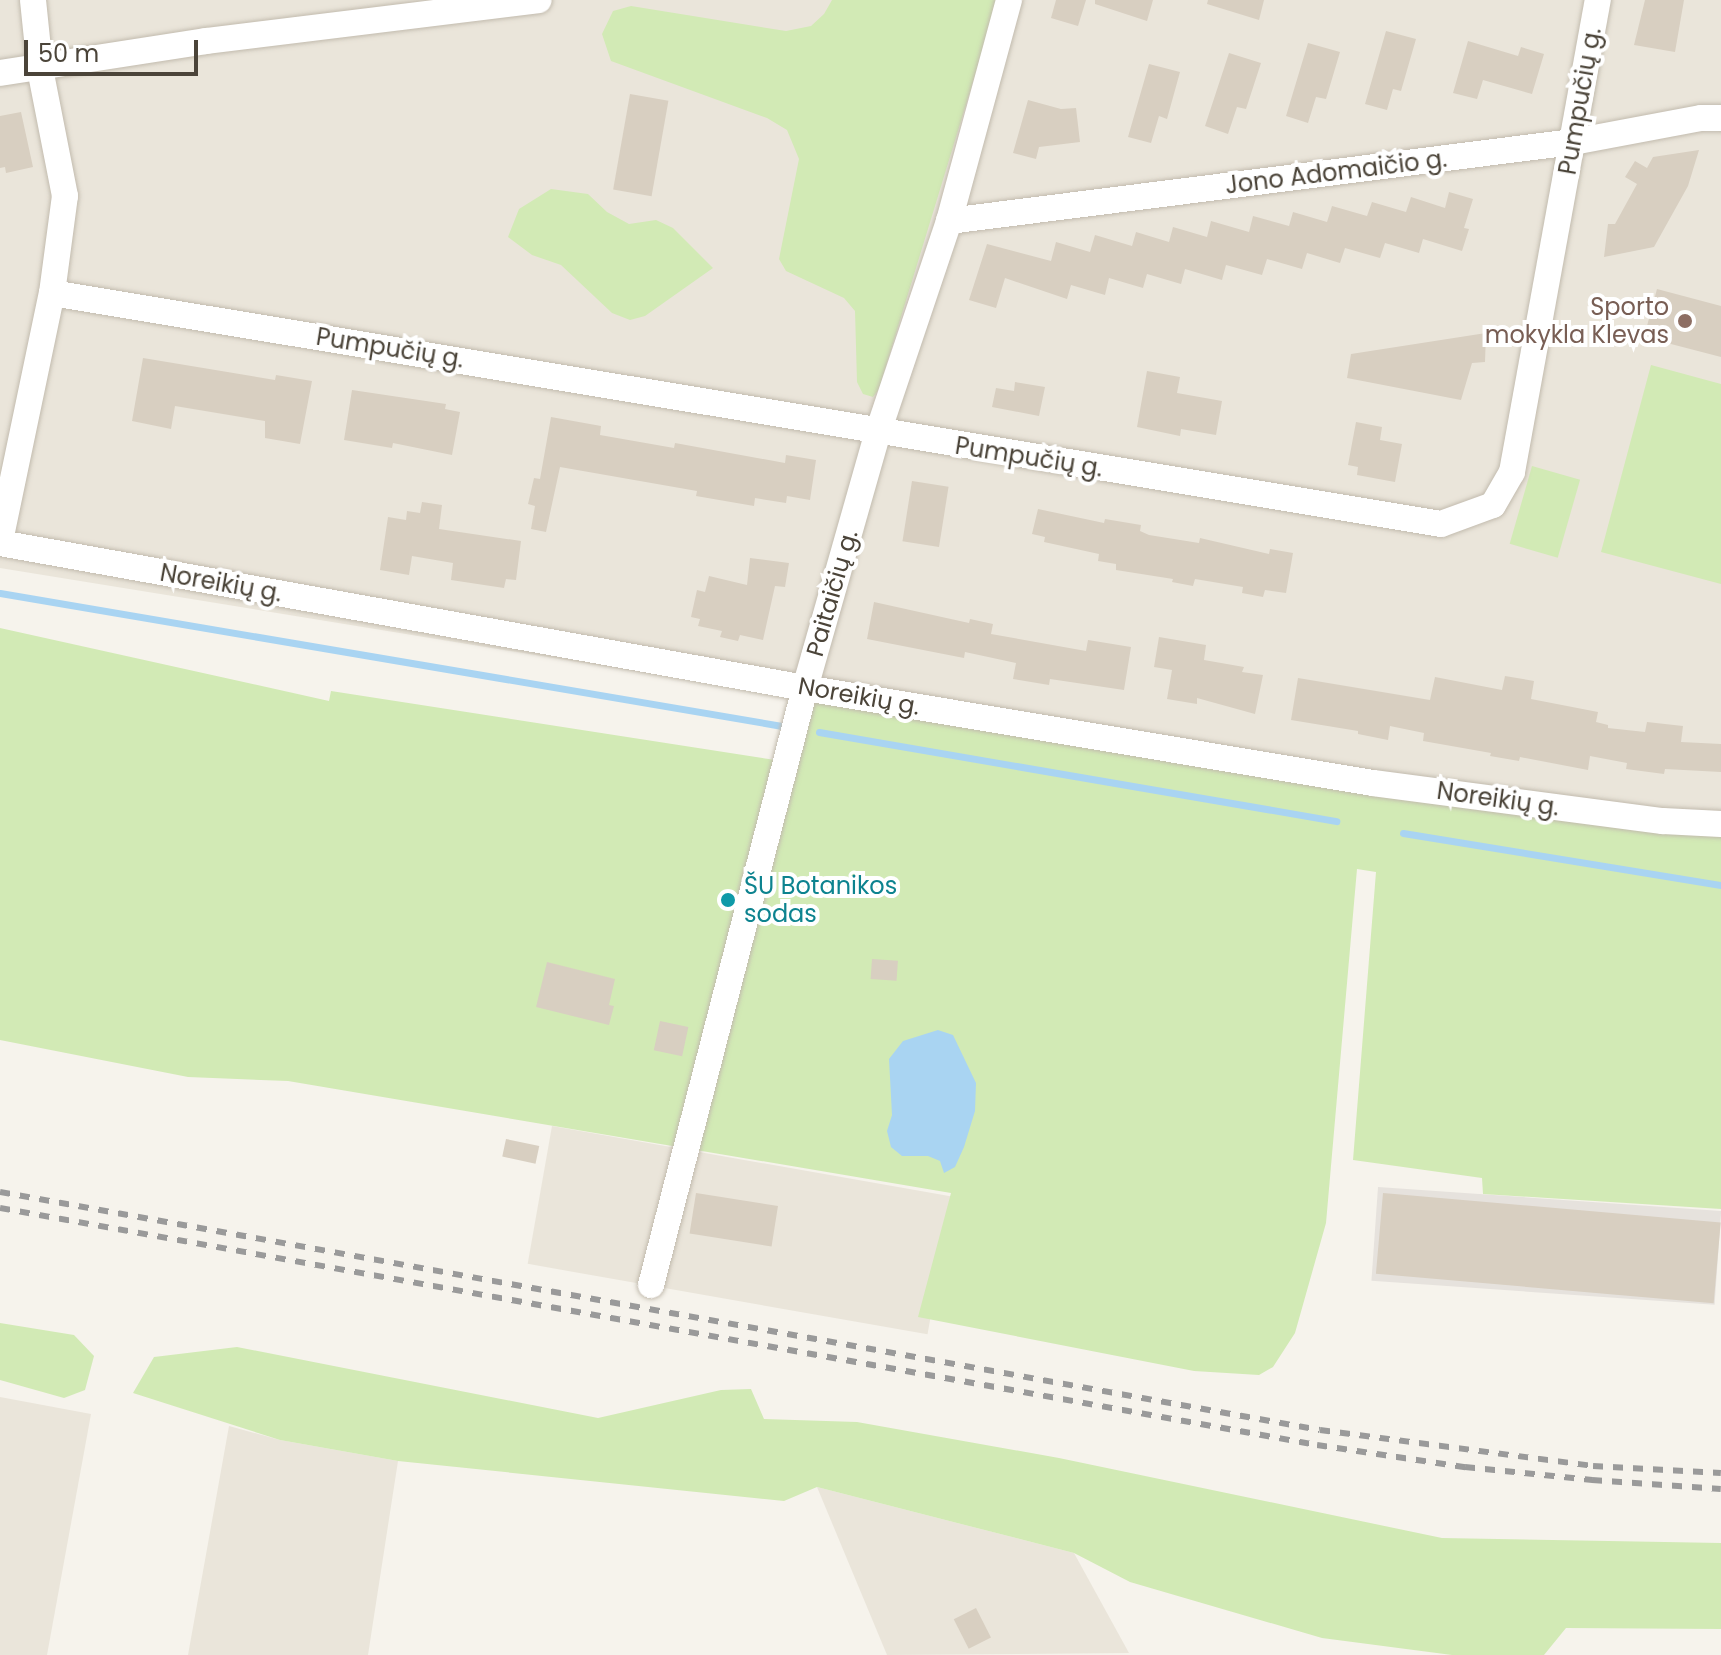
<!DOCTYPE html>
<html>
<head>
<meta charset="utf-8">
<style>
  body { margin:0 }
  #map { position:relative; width:1721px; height:1655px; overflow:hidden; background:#f6f3ec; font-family:Poppins,sans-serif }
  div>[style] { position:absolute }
  .residential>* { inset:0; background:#eae5da; transform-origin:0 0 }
  .industrial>* { inset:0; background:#e6e2dd; transform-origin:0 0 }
  .green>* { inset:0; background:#d2eab5; transform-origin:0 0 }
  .water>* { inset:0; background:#a9d4f2 }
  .stream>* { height:7px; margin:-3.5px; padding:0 3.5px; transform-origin:3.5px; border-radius:3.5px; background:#a9d4f2 }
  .building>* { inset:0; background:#d8cfc1; transform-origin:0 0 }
  .roads { filter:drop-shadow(0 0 2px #c2bbae) drop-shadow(0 0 2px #c2bbae) }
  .street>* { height:26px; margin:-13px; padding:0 13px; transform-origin:13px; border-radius:13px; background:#fff }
  .rail>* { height:6px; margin-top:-3px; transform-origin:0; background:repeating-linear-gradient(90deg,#9a9a9a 0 10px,transparent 0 20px) }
  .dots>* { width:22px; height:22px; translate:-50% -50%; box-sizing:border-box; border:4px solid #fff; border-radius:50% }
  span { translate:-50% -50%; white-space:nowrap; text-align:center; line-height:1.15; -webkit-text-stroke:8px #fff; paint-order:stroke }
  .street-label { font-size:24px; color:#4b4439 }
  .education-label { font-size:24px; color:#785e54 }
  .right { translate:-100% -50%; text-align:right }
  .culture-label { font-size:24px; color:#0d838f }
  .left { translate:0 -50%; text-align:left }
  .scale { position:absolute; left:24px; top:40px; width:174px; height:36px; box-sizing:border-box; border:4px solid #4b4439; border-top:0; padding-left:10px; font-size:24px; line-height:28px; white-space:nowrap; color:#4b4439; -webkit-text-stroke:6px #fff; paint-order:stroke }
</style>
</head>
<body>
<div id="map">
  <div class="residential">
    <i style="clip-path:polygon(0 0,1721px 0,1721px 832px,812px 700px,0 568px)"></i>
    <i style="left:552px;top:1126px;width:406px;height:140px;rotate:10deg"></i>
    <i style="clip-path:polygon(0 1397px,91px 1414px,47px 1655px,0 1655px)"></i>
    <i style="clip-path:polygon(229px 1426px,280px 1440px,398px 1461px,368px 1655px,188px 1655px)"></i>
    <i style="clip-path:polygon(817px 1487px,1074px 1553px,1129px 1653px,887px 1655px)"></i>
  </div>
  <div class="industrial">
    <i style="left:1378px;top:1187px;width:344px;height:94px;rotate:4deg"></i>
  </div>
  <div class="green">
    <i style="clip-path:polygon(832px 0,998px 0,879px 389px,873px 397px,863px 394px,857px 382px,855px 311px,844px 298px,786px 271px,779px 259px,799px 159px,787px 130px,767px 118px,611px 61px,602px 34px,613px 11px,631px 6px,786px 31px,811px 26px,824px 14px)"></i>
    <i style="clip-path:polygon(551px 189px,588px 194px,607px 212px,629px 224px,656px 220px,673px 228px,713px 268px,645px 316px,630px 320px,612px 313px,561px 265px,532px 255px,508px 237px,519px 209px)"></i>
    <i style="clip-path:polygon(1651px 365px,1721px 384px,1721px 584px,1601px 552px)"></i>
    <i style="left:1532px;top:466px;width:50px;height:81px;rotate:16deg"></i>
    <i style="clip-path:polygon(0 628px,329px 701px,331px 691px,794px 763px,812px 700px,1721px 832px,1721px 1209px,1483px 1194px,1482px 1178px,1353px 1160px,1376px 872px,1357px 869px,1326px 1223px,1295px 1333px,1273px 1367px,1259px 1375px,1194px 1371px,918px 1317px,951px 1193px,288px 1081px,188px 1077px,0 1040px)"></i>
    <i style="clip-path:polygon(0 1323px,74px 1335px,94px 1356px,85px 1390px,64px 1398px,0 1380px)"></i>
    <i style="clip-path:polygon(237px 1347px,598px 1418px,721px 1390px,751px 1389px,764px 1419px,857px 1422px,1059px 1458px,1442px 1538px,1721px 1543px,1721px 1629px,1566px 1628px,1544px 1655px,1452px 1655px,1322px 1638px,1130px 1582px,1074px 1553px,817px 1487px,784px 1501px,398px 1461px,280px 1440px,133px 1393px,154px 1357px)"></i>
  </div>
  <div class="water">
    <i style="clip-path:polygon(938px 1030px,953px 1035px,976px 1083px,975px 1111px,964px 1147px,955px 1167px,944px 1173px,940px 1161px,928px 1156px,902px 1156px,891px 1147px,887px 1131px,892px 1115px,889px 1059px,903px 1041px)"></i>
  </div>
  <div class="stream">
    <i style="left:0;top:593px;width:793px;rotate:9.65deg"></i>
    <i style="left:819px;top:732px;width:525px;rotate:9.77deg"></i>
    <i style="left:1403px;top:833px;width:322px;rotate:9.3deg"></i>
  </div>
  <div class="building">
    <i style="clip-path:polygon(1056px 0,1086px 0,1078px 26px,1051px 18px)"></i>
    <i style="clip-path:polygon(1095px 0,1153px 0,1147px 21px,1095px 4px)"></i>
    <i style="clip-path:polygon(1208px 0,1264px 0,1259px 20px,1207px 4px)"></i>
    <i style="clip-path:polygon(1645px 0,1684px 0,1675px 52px,1634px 45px)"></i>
    <i style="clip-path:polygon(1386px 31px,1416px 39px,1401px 91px,1393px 89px,1387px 110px,1365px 104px)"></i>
    <i style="clip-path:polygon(1468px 41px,1518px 56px,1521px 47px,1544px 54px,1532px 94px,1483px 80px,1477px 99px,1453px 93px)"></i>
    <i style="clip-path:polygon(1308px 43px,1340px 52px,1326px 99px,1316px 97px,1308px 123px,1286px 116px)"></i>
    <i style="clip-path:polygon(1229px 53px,1261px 63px,1246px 109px,1237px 107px,1228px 134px,1205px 126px)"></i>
    <i style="clip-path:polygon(1149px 64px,1180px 72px,1167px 119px,1159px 116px,1151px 143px,1128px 137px)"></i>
    <i style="left:630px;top:94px;width:39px;height:97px;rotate:10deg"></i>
    <i style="clip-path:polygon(1028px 100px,1061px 109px,1076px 108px,1080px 142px,1039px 147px,1036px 159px,1013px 153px)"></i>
    <i style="clip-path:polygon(21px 112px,33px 167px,6px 173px,5px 167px,0 168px,0 116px)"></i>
    <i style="clip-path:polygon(1699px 150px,1688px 186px,1654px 247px,1604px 257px,1608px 224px,1615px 224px,1637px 184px,1625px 177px,1635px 161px,1647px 168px,1653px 157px)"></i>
    <i style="clip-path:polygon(1449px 192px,1473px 199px,1464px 228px,1469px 229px,1462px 251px,1423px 239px,1419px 253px,1385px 243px,1380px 258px,1345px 248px,1340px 263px,1307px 253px,1302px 269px,1267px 259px,1262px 275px,1226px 265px,1222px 280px,1185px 269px,1181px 284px,1147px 274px,1143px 288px,1109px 278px,1105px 295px,1071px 285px,1067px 299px,1005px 278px,996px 308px,969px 300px,987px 244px,1051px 261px,1056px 242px,1090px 252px,1095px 235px,1132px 246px,1136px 232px,1169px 242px,1173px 227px,1207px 237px,1211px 221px,1249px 232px,1253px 216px,1289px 226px,1293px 212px,1327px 222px,1332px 206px,1367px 216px,1372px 202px,1406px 212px,1411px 197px,1445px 208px)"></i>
    <i style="clip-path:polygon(1657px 289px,1721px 306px,1721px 357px,1644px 337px)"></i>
    <i style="clip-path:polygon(1486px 333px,1485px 362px,1472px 363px,1461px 400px,1347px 378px,1351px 354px)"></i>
    <i style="clip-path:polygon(143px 358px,275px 380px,276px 375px,312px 381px,300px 444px,265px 438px,265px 421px,175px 406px,171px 429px,132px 421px)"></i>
    <i style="clip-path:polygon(1147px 371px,1180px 377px,1177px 393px,1222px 401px,1216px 435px,1181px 429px,1180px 436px,1137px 427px)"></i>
    <i style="clip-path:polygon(1015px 382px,1045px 387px,1039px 416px,992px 407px,996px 388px,1014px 391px)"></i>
    <i style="clip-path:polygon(352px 390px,446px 404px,445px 409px,460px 412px,452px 455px,393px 443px,392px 448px,344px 440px)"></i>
    <i style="clip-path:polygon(551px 417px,601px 426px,600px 435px,674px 448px,675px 443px,785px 463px,786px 455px,816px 460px,810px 500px,787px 496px,786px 503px,755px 498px,754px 506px,696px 496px,697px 491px,560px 467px,546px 532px,531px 529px,535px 506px,528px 504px,534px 478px,540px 479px)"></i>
    <i style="clip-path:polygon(1356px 422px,1382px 427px,1380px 440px,1402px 444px,1395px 482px,1357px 475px,1358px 467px,1348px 465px)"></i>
    <i style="left:912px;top:481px;width:37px;height:61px;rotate:9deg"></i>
    <i style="clip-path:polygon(422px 502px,442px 505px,439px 529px,521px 541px,516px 580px,506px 579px,504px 588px,451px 580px,453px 563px,412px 556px,409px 575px,380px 570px,388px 517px,406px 520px,407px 511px,420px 513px)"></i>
    <i style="clip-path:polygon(1038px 509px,1104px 523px,1105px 519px,1141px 525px,1140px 531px,1149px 535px,1199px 543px,1200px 538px,1269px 554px,1270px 549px,1293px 553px,1286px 593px,1265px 590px,1263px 597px,1242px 593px,1243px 587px,1195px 579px,1193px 586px,1172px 582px,1173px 579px,1116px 570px,1116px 564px,1098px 561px,1099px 554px,1044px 542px,1045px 537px,1032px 534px)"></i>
    <i style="clip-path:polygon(750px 558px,789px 563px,785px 587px,775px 586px,763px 640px,740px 635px,738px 641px,720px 637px,722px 631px,698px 626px,700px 619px,691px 617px,697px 590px,705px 592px,709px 576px,747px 585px)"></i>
    <i style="clip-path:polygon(874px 602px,969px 623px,970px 619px,993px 624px,991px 634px,1086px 651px,1088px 640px,1131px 647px,1124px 690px,1050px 679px,1049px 685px,1013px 679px,1016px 663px,965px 652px,964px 658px,867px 639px)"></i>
    <i style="clip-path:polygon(1159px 637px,1206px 645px,1204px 660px,1244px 667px,1242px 672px,1263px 675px,1255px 714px,1197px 698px,1197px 704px,1167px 699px,1172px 670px,1154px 667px)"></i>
    <i style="clip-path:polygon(1505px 676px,1534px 681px,1531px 699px,1598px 712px,1596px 722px,1608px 725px,1608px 728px,1645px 732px,1647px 722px,1683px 726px,1681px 742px,1721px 744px,1721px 772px,1665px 769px,1664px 774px,1626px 769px,1627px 763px,1590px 756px,1588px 770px,1520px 757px,1519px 761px,1490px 756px,1491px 753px,1423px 741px,1424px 733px,1390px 726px,1388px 740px,1358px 734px,1358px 731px,1291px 720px,1298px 678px,1430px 700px,1435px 677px,1502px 690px)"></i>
    <i style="left:872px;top:959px;width:26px;height:20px;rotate:4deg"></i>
    <i style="clip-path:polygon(547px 962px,615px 979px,609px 1005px,614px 1006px,609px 1025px,536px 1007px)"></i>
    <i style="left:660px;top:1021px;width:29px;height:30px;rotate:12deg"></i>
    <i style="left:506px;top:1139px;width:34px;height:18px;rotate:12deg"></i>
    <i style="left:696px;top:1193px;width:83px;height:41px;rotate:9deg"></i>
    <i style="left:1383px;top:1193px;width:339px;height:81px;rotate:5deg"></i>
    <i style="left:976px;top:1608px;width:33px;height:25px;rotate:63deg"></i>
  </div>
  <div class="roads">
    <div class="street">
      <i style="left:0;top:73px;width:208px;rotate:-8.8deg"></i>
      <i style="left:206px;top:41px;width:335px;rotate:-7deg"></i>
      <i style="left:949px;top:221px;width:629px;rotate:-7.22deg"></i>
      <i style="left:1573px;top:142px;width:130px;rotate:-10.6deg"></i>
      <i style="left:1701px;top:118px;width:20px"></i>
      <i style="left:52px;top:293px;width:1408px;rotate:9.44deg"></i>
      <i style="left:1441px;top:524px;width:55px;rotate:-20.1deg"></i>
      <i style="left:1493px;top:505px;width:38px;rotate:-60deg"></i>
      <i style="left:1512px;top:472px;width:480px;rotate:-79.7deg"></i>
      <i style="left:0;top:541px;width:253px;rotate:-78.2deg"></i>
      <i style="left:52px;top:293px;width:98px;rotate:-82.4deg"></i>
      <i style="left:65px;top:196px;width:130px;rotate:-101.1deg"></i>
      <i style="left:40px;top:68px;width:68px;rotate:-95.9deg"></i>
      <i style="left:0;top:543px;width:818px;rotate:10.21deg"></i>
      <i style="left:805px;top:688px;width:576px;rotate:9.5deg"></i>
      <i style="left:1373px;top:783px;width:292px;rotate:7.5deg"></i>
      <i style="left:1663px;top:821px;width:58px;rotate:3deg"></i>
      <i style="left:651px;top:1285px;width:617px;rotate:-75.54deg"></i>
      <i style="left:805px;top:688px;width:266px;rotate:-74.1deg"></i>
      <i style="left:878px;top:432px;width:223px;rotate:-71.4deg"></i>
      <i style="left:949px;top:221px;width:229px;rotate:-74.8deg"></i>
    </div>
  </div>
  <div class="rail">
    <i style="left:0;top:1192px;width:1341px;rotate:10.22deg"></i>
    <i style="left:1320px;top:1430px;width:275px;rotate:7.5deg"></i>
    <i style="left:1593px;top:1466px;width:128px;rotate:3.1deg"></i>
    <i style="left:0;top:1208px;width:1338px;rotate:10.2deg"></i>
    <i style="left:1317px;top:1445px;width:150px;rotate:8.5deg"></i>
    <i style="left:1465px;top:1467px;width:128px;rotate:5.8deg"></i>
    <i style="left:1592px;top:1480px;width:129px;rotate:4deg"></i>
  </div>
  <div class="dots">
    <i style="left:1685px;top:321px;background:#8d6e63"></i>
    <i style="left:728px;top:900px;background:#0f9aa8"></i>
  </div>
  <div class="street-label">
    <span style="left:1580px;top:101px;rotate:-80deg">Pumpučių g.</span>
    <span style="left:1336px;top:172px;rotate:-7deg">Jono Adomaičio g.</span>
    <span style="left:390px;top:348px;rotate:9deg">Pumpučių g.</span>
    <span style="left:1029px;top:457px;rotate:9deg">Pumpučių g.</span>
    <span style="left:221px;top:583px;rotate:10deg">Noreikių g.</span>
    <span style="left:832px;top:593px;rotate:-74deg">Paitaičių g.</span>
    <span style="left:859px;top:696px;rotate:10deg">Noreikių g.</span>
    <span style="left:1498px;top:799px;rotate:8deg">Noreikių g.</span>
  </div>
  <div class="education-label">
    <span class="right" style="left:1669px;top:321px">Sporto<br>mokykla Klevas</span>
  </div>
  <div class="culture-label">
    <span class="left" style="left:744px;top:900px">ŠU Botanikos<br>sodas</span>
  </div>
  <div class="scale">50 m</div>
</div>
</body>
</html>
